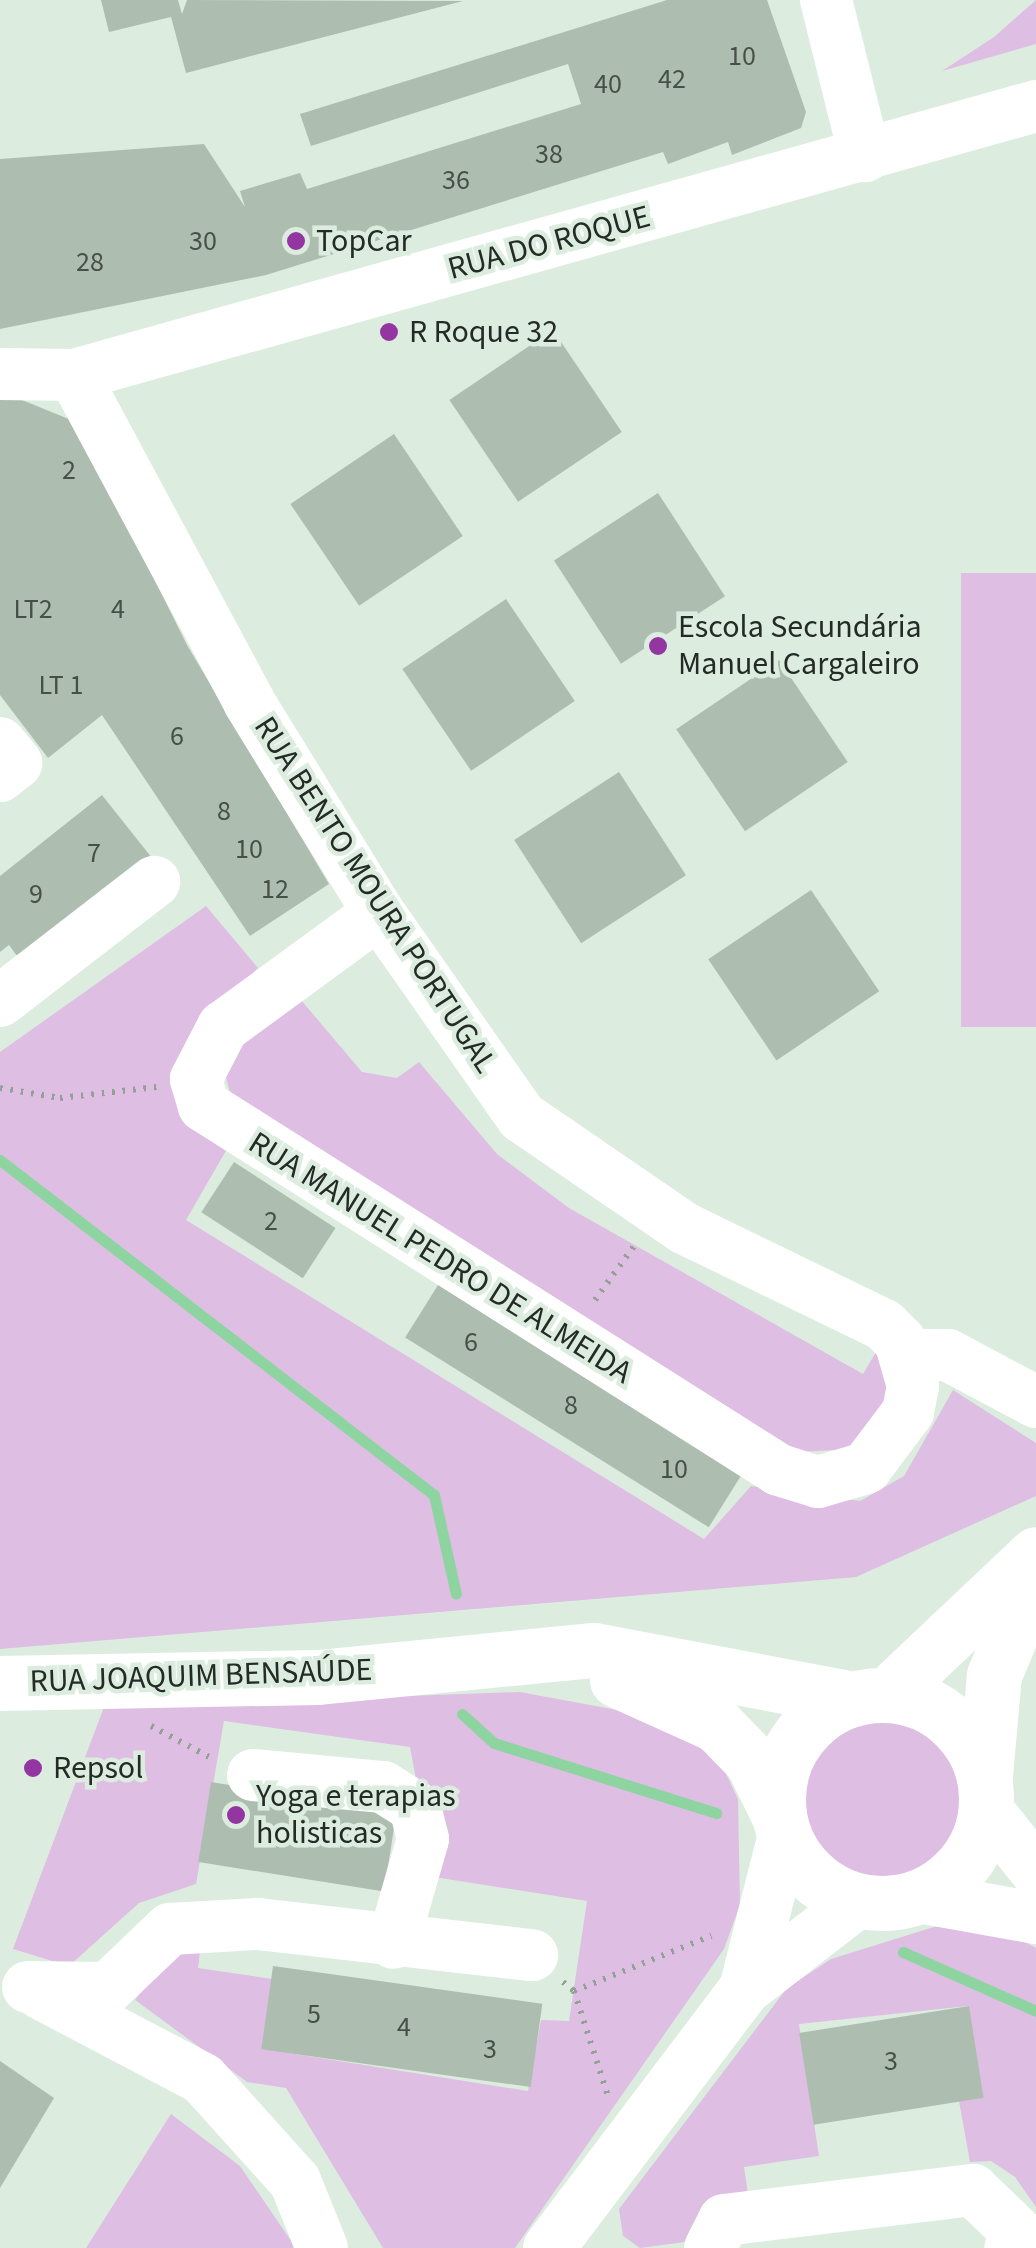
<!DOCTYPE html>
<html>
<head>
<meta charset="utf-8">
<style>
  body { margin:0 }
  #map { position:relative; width:1036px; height:2248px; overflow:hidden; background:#dcede0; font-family:"Source Sans 3",sans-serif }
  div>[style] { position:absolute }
  .green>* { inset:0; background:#debee3; transform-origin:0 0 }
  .round { border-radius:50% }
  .stream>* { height:11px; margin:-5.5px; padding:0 5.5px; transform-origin:5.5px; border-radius:5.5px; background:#8dd4a1 }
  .building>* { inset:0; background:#adbeb1; transform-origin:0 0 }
  .path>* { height:6px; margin-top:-3px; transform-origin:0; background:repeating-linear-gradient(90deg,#93a096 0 2.5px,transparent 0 10.5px) }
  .minor>* { height:52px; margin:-26px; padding:0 26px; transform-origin:26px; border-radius:26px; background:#fff }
  .major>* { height:55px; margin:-27.5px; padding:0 27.5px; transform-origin:27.5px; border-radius:27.5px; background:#fff }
  .major>.ring { margin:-27.5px; padding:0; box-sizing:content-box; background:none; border:55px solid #fff; border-radius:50% }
  .dots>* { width:28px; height:28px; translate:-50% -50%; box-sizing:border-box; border:5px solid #dcede0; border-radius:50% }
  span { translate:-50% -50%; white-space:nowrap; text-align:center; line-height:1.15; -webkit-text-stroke:9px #dcede0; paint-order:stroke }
  .number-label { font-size:28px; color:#464f48 }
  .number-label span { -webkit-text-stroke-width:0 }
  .poi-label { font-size:32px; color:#242a25 }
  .left { translate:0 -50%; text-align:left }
  .street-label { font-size:32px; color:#242a25 }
</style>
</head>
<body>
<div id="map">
  <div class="green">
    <i style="clip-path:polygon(1036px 0,1036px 44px,942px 71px,994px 37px)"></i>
    <i style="left:1036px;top:573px;width:454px;height:75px;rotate:90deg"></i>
    <i style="clip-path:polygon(206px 906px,258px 968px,190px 1037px,227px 1149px,186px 1220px,704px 1539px,751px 1486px,860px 1501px,904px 1476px,953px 1390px,1036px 1443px,1036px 1496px,856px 1577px,0 1649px,0 1052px)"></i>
    <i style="clip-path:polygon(301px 1000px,362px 1072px,397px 1078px,419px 1062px,497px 1154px,569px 1208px,863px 1374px,876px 1352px,894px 1394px,853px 1449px,798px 1452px,230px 1093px,221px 1058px)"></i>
    <i style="clip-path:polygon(520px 1692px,644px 1715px,719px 1759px,738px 1799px,740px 1905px,724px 1949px,515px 2248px,383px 2248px,286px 2088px,247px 2082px,135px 2000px,173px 1952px,201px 1943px,198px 1968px,272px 1979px,264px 2049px,528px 2091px,541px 2020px,569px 2021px,587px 1901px,434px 1877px,410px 1747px,224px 1721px,196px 1884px,139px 1903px,69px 1966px,13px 1949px,104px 1707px)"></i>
    <i class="round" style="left:795px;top:1710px;width:168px;height:168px"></i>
    <i style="clip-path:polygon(937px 1926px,995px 1926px,1036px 1948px,1036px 2207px,1015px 2177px,991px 2161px,970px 2162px,959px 2101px,983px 2097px,968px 2006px,799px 2024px,819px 2156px,744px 2167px,748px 2194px,692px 2241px,640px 2248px,623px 2236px,619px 2209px,787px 1988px,831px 1959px)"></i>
    <i style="clip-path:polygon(171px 2114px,240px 2166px,296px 2248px,86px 2248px)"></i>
  </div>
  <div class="stream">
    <i style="left:0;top:1160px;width:548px;rotate:37.66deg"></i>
    <i style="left:434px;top:1495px;width:101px;rotate:77.5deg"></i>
    <i style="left:462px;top:1714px;width:43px;rotate:42.2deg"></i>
    <i style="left:494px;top:1743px;width:233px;rotate:17.5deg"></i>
    <i style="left:903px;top:1952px;width:145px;rotate:23.9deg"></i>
  </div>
  <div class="building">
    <i style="clip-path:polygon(101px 0,178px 0,182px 14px,187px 0,463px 1px,186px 73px,171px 17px,109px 32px)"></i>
    <i style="clip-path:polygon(667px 0,767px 0,806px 112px,801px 128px,732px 155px,728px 142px,668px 164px,663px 152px,266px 275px,0 329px,0 159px,204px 144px,245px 207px,240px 191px,300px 173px,307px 189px,581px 104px,568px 64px,311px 146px,300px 114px)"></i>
    <i style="left:553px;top:330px;width:123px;height:125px;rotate:56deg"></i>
    <i style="clip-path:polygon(0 391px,76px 422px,187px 645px,329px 884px,250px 936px,102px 715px,48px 758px,0 695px)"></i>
    <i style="left:394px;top:434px;width:123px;height:125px;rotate:56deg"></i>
    <i style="left:658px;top:493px;width:123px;height:124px;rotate:57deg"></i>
    <i style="left:506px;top:599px;width:123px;height:125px;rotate:56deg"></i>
    <i style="left:779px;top:660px;width:123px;height:124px;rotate:56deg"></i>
    <i style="left:619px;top:772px;width:123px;height:125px;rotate:57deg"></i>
    <i style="clip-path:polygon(102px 795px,152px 858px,20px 960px,9px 945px,0 952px,0 876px)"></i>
    <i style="left:811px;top:890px;width:122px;height:124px;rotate:56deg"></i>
    <i style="left:234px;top:1162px;width:121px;height:60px;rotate:33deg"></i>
    <i style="left:438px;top:1285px;width:358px;height:62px;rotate:32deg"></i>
    <i style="left:211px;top:1782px;width:188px;height:81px;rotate:9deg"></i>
    <i style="left:273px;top:1966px;width:272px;height:84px;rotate:8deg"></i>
    <i style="left:969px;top:2006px;width:93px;height:172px;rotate:81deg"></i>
    <i style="clip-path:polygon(0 2061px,54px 2098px,0 2188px)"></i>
  </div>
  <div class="path">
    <i style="left:0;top:1088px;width:61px;rotate:9.5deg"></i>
    <i style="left:60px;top:1098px;width:97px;rotate:-6.5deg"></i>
    <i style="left:595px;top:1300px;width:67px;rotate:-54.2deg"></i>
    <i style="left:151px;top:1726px;width:72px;rotate:28deg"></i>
    <i style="left:563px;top:1982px;width:14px;rotate:39deg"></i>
    <i style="left:574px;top:1991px;width:148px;rotate:-21.9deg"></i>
    <i style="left:574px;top:1991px;width:110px;rotate:72.1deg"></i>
  </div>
  <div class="minor">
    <i style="left:826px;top:0;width:161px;rotate:76deg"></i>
    <i style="left:0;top:374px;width:74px;rotate:0.8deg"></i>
    <i style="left:74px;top:375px;width:999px;rotate:-15.62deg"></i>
    <i style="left:74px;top:375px;width:371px;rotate:61.8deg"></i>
    <i style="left:249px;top:702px;width:248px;rotate:58.4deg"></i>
    <i style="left:379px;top:913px;width:249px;rotate:55deg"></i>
    <i style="left:522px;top:1117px;width:196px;rotate:34.4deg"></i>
    <i style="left:684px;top:1228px;width:222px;rotate:25.9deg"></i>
    <i style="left:884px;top:1325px;width:23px;rotate:45deg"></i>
    <i style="left:900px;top:1341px;width:47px;rotate:73.9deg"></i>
    <i style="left:913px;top:1386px;width:26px;rotate:101deg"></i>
    <i style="left:908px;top:1412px;width:70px;rotate:126.9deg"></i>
    <i style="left:866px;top:1468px;width:50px;rotate:163.7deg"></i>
    <i style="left:818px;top:1482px;width:41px;rotate:-162.9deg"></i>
    <i style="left:779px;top:1470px;width:681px;rotate:-147.66deg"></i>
    <i style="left:204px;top:1106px;width:28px;rotate:-107deg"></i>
    <i style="left:196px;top:1079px;width:59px;rotate:-62.6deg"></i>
    <i style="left:223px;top:1027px;width:193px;rotate:-36.2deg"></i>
    <i style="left:0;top:743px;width:26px;rotate:51deg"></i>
    <i style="left:16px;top:763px;width:21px;rotate:141deg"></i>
    <i style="left:0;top:1001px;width:195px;rotate:-37.7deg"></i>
    <i style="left:906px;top:1355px;width:42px"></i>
    <i style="left:948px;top:1355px;width:100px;rotate:28.1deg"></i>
    <i style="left:253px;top:1775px;width:131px;rotate:5.3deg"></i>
    <i style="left:383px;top:1787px;width:38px;rotate:32deg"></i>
    <i style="left:415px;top:1807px;width:33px;rotate:76deg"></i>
    <i style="left:423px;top:1839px;width:108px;rotate:106.1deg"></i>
    <i style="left:987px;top:1810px;width:78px;rotate:51.2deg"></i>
    <i style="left:918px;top:1897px;width:120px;rotate:10.1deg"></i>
    <i style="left:28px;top:1987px;width:80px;rotate:0.7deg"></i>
    <i style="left:108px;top:1988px;width:86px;rotate:-43.6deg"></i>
    <i style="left:170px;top:1929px;width:88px;rotate:-3.3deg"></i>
    <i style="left:258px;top:1924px;width:276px;rotate:6.5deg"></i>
    <i style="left:745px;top:1989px;width:159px;rotate:-75.8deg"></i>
    <i style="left:40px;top:1993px;width:184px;rotate:27.8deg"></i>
    <i style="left:203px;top:2079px;width:137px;rotate:48deg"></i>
    <i style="left:295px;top:2181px;width:72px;rotate:68.1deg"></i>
    <i style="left:549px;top:2248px;width:325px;rotate:-52.9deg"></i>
    <i style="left:745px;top:1989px;width:144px;rotate:-37.7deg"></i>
    <i style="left:710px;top:2248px;width:31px;rotate:-63deg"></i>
    <i style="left:724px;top:2220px;width:251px;rotate:-6.9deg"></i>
    <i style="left:973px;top:2190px;width:68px;rotate:43.8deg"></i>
    <i style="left:1022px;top:2237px;width:16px;rotate:137deg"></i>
  </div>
  <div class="major">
    <i style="left:617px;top:1680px;width:110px;rotate:24.2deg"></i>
    <i style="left:717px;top:1725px;width:50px;rotate:45.8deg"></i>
    <i style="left:752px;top:1761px;width:61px;rotate:63.9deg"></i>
    <i style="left:0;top:1683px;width:318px;rotate:-1.1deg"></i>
    <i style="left:318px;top:1677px;width:277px;rotate:-5.6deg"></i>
    <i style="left:594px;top:1650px;width:259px;rotate:10.7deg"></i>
    <i style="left:889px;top:1693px;width:202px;rotate:-43.4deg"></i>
    <i class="ring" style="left:778px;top:1695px;width:153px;height:153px"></i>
    <i style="left:985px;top:1775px;width:100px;rotate:-84.9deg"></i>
    <i style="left:994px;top:1675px;width:109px;rotate:-67.4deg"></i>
  </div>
  <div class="dots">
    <i style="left:296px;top:241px;background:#9336a1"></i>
    <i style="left:389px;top:332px;background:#9336a1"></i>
    <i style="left:658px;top:646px;background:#9336a1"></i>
    <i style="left:33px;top:1768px;background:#9336a1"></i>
    <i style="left:236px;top:1815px;background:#9336a1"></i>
  </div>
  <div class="number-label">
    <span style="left:742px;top:56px">10</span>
    <span style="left:672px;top:79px">42</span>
    <span style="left:608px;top:84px">40</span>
    <span style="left:549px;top:154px">38</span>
    <span style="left:456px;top:180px">36</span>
    <span style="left:203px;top:241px">30</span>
    <span style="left:90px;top:262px">28</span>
    <span style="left:69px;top:470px">2</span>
    <span style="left:33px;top:609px">LT2</span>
    <span style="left:118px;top:609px">4</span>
    <span style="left:61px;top:685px">LT 1</span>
    <span style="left:177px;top:736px">6</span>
    <span style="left:224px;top:811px">8</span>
    <span style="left:249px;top:849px">10</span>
    <span style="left:94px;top:853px">7</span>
    <span style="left:275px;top:889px">12</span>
    <span style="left:36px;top:894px">9</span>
    <span style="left:271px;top:1221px">2</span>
    <span style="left:471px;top:1342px">6</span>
    <span style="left:571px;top:1405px">8</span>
    <span style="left:674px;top:1469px">10</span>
    <span style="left:314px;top:2014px">5</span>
    <span style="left:404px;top:2027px">4</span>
    <span style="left:490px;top:2049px">3</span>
    <span style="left:891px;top:2061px">3</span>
  </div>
  <div class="poi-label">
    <span class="left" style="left:316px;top:241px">TopCar</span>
    <span class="left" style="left:409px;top:332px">R Roque 32</span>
    <span class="left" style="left:678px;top:646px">Escola Secundária<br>Manuel Cargaleiro</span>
    <span class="left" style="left:53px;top:1768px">Repsol</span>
    <span class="left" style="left:256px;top:1815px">Yoga e terapias<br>holisticas</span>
  </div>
  <div class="street-label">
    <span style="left:549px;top:243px;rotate:-15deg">RUA DO ROQUE</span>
    <span style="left:375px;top:895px;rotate:57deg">RUA BENTO MOURA PORTUGAL</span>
    <span style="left:440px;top:1258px;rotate:32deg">RUA MANUEL PEDRO DE ALMEIDA</span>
    <span style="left:201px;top:1676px;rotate:-2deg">RUA JOAQUIM BENSAÚDE</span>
  </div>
</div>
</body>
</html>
